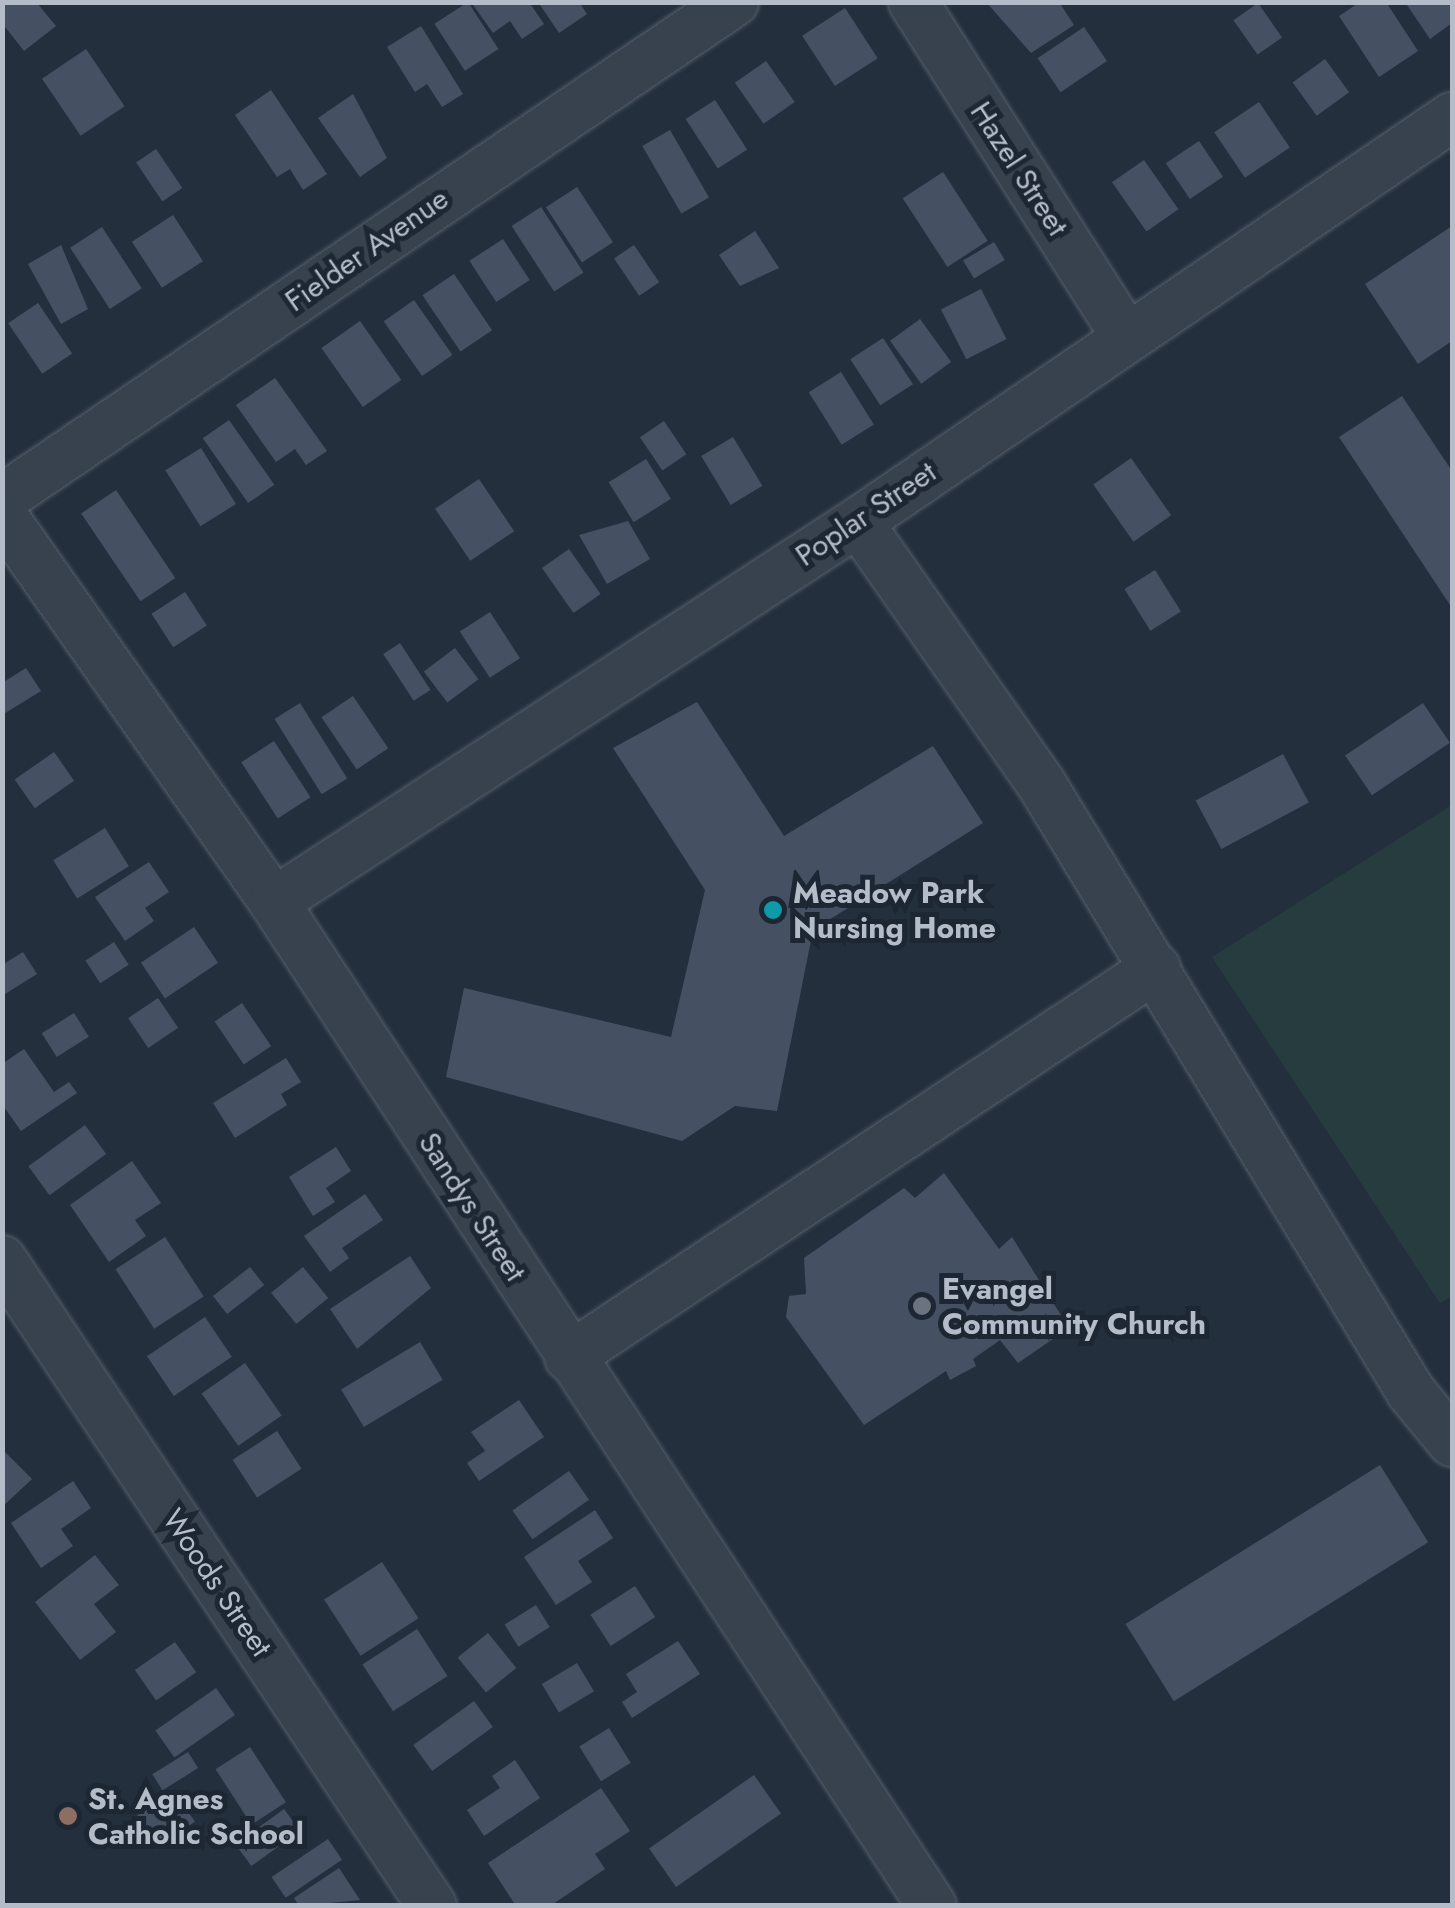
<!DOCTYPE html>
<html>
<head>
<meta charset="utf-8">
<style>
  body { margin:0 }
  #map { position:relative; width:1455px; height:1908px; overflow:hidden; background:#242f3e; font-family:Jost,sans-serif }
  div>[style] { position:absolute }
  .green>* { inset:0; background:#263c3f }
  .building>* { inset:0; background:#455162; transform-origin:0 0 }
  .roads { filter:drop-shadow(0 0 2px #565f6c) drop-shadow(0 0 2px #565f6c) }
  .minor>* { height:48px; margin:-24px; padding:0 24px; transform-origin:24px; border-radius:24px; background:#38414e }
  .dots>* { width:28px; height:28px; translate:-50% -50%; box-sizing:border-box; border:5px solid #1d2633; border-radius:50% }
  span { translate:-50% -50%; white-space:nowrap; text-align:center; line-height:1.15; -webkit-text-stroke:10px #1d2633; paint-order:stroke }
  .street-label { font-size:30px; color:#b4bcc9 }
  .poi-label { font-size:30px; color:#b4bcc9; font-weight:700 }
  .left { translate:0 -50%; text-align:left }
  .frame { position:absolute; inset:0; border:5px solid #b4bcc9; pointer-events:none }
</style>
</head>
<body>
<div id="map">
  <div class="green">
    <i style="clip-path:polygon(1452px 805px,1452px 1296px,1440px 1303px,1212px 957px)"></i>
  </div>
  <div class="building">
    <i style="left:468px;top:2px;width:56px;height:40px;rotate:57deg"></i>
    <i style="clip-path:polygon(471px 2px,529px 2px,544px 24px,522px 39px,510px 21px,493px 33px)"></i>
    <i style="clip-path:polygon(538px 2px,579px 2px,587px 14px,559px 33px)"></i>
    <i style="clip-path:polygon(986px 2px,1059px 2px,1074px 25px,1031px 53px)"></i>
    <i style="clip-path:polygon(1360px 2px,1386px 2px,1418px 51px,1379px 77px,1339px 16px)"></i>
    <i style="clip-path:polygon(1405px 2px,1450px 2px,1452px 23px,1430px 39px)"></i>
    <i style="clip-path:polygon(2px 3px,37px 3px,56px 26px,24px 51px,2px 23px)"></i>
    <i style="left:1258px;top:3px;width:42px;height:30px;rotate:55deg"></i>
    <i style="left:845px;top:8px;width:60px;height:51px;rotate:57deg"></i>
    <i style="clip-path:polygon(421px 26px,463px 94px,442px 107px,427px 84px,415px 92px,387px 47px)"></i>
    <i style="left:1084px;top:27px;width:41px;height:56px;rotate:56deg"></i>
    <i style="left:86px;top:49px;width:69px;height:53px;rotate:56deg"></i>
    <i style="left:1325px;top:59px;width:41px;height:40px;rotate:54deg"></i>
    <i style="left:766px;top:61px;width:50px;height:38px;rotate:55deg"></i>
    <i style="clip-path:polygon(271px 90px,327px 174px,303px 190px,290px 169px,277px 177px,235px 115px)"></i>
    <i style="clip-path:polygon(353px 94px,387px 158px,360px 177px,318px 118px)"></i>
    <i style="left:715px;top:100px;width:59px;height:35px;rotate:57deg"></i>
    <i style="left:1259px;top:102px;width:55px;height:54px;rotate:56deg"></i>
    <i style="left:670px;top:130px;width:78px;height:32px;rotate:60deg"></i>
    <i style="left:1199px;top:141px;width:43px;height:40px;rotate:56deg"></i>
    <i style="left:156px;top:149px;width:47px;height:24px;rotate:56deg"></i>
    <i style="left:1144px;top:160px;width:60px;height:39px;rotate:55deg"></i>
    <i style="left:943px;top:172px;width:82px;height:48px;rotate:57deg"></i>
    <i style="left:577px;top:187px;width:66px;height:37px;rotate:57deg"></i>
    <i style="left:541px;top:207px;width:78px;height:35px;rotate:57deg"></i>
    <i style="left:173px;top:215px;width:55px;height:49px;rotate:57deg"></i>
    <i style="clip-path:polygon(1452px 226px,1452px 341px,1418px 364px,1365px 284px)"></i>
    <i style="left:102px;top:227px;width:73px;height:38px;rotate:57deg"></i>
    <i style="clip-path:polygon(755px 231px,779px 268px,740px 286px,719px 255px)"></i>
    <i style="left:503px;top:239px;width:49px;height:40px;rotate:57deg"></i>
    <i style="left:994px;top:242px;width:21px;height:36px;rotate:59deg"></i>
    <i style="clip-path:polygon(61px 245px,88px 309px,61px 324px,28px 264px)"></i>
    <i style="left:634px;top:245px;width:45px;height:24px;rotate:56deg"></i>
    <i style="left:454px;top:274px;width:68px;height:38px;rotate:56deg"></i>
    <i style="left:981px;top:289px;width:56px;height:45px;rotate:63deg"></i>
    <i style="left:414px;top:300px;width:67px;height:37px;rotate:55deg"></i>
    <i style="left:38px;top:303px;width:61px;height:36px;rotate:56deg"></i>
    <i style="left:920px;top:319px;width:53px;height:37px;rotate:54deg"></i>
    <i style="left:360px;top:321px;width:72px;height:47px;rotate:55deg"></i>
    <i style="left:883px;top:338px;width:55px;height:39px;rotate:57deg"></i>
    <i style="left:841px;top:372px;width:62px;height:38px;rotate:58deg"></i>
    <i style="clip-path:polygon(275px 378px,327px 451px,306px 465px,295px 449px,276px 462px,236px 405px)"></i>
    <i style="clip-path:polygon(1402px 396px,1452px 471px,1452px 608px,1339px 437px)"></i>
    <i style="left:229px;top:420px;width:79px;height:32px;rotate:55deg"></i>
    <i style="left:664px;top:421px;width:40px;height:29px;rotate:56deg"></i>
    <i style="left:733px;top:437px;width:57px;height:37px;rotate:59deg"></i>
    <i style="left:201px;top:448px;width:66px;height:42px;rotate:58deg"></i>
    <i style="left:1131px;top:458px;width:70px;height:46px;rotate:55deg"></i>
    <i style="left:646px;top:459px;width:47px;height:44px;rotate:58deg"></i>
    <i style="left:479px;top:479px;width:63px;height:53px;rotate:56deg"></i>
    <i style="left:116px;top:490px;width:106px;height:42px;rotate:56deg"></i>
    <i style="clip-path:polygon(628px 521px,650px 559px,607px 584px,579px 535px)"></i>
    <i style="left:569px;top:549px;width:55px;height:33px;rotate:55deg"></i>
    <i style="left:1155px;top:570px;width:49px;height:36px;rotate:58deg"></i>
    <i style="left:185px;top:592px;width:40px;height:40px;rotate:57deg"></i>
    <i style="left:490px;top:612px;width:55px;height:36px;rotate:57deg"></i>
    <i style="left:400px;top:643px;width:56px;height:20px;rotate:57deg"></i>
    <i style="left:455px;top:648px;width:39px;height:39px;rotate:53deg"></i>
    <i style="clip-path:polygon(26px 668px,41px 691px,2px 715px,2px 683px)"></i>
    <i style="left:353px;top:696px;width:63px;height:38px;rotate:56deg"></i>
    <i style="clip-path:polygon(697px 702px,784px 836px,933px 746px,983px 823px,813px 930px,777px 1111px,735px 1106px,682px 1141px,446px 1077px,464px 988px,671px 1037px,705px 890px,613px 748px)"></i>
    <i style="left:300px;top:703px;width:89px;height:30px;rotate:58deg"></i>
    <i style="left:1423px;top:703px;width:48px;height:94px;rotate:56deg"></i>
    <i style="left:274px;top:741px;width:67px;height:39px;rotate:57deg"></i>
    <i style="left:54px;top:752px;width:35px;height:48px;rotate:55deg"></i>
    <i style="left:1283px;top:754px;width:55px;height:99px;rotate:62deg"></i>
    <i style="left:105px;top:828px;width:45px;height:61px;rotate:58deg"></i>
    <i style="clip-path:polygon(149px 862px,169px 892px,145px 908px,154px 921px,125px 941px,95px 897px)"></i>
    <i style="left:194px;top:927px;width:43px;height:64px;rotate:56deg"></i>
    <i style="left:114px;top:942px;width:27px;height:34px;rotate:57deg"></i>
    <i style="clip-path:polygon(23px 952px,37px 974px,5px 994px,2px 965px)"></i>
    <i style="left:158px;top:998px;width:36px;height:36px;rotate:56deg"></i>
    <i style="left:242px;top:1003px;width:52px;height:33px;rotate:56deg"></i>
    <i style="left:74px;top:1013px;width:28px;height:38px;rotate:58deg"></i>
    <i style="clip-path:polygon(24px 1049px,54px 1092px,69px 1082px,77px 1093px,21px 1131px,2px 1104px,2px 1064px)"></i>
    <i style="clip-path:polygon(286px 1058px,301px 1082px,281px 1094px,287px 1105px,235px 1138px,213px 1103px)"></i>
    <i style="left:85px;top:1125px;width:36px;height:70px;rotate:54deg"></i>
    <i style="clip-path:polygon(336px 1147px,351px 1171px,326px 1188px,335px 1202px,313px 1216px,289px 1177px)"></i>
    <i style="clip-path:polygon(132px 1161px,161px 1203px,135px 1220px,146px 1236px,109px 1262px,70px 1205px)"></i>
    <i style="clip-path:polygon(944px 1173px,999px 1249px,1012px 1237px,1069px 1328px,1018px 1363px,1000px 1340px,973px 1359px,976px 1366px,950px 1380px,946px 1371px,864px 1425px,786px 1317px,789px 1296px,806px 1294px,804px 1258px,904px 1188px,915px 1198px)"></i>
    <i style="clip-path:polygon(365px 1194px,383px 1220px,342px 1248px,349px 1258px,330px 1272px,304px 1236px)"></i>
    <i style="left:165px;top:1237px;width:71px;height:59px;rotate:57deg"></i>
    <i style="clip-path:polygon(410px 1256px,431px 1288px,357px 1349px,330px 1309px)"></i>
    <i style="left:250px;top:1267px;width:23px;height:47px;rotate:52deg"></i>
    <i style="left:303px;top:1267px;width:40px;height:41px;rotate:51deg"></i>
    <i style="left:205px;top:1317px;width:48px;height:70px;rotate:56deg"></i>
    <i style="left:420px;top:1342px;width:44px;height:92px;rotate:59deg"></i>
    <i style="left:245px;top:1363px;width:64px;height:53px;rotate:55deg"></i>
    <i style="clip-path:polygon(519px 1400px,544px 1437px,479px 1481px,467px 1463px,485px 1451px,471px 1432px)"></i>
    <i style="left:277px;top:1431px;width:45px;height:53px;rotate:57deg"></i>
    <i style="clip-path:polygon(2px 1449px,32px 1479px,2px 1507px)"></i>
    <i style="left:1380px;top:1465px;width:91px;height:300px;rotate:58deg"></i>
    <i style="left:569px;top:1471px;width:35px;height:69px;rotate:55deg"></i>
    <i style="clip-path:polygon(73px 1481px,91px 1508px,61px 1529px,73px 1546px,41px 1568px,11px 1523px)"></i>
    <i style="clip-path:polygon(595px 1510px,613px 1538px,578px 1561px,592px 1582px,556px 1605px,524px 1557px)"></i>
    <i style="clip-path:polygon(95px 1555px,119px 1585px,94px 1604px,116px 1632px,80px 1660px,35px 1602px)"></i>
    <i style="left:382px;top:1562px;width:67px;height:69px;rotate:57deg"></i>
    <i style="left:635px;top:1586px;width:37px;height:53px;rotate:57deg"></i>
    <i style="left:536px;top:1605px;width:26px;height:37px;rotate:58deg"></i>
    <i style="left:417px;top:1629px;width:56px;height:65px;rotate:57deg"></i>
    <i style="left:488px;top:1633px;width:45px;height:39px;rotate:51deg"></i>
    <i style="clip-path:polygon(678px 1641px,700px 1674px,632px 1718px,622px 1702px,637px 1692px,626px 1674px)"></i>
    <i style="left:175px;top:1642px;width:37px;height:49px;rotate:55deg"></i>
    <i style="left:577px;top:1663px;width:33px;height:41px;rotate:59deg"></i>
    <i style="left:216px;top:1688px;width:33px;height:74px;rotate:55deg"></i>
    <i style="left:474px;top:1701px;width:32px;height:75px;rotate:54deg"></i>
    <i style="left:609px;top:1728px;width:41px;height:35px;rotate:58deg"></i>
    <i style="left:250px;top:1747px;width:66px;height:41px;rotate:57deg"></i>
    <i style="left:188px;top:1752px;width:19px;height:42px;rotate:58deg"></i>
    <i style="clip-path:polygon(515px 1760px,540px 1798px,484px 1836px,467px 1810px,500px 1788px,492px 1776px)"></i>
    <i style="left:754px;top:1775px;width:47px;height:128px;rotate:55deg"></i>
    <i style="clip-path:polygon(601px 1788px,630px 1831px,595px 1854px,605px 1869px,550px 1906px,516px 1906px,488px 1863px)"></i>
    <i style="left:172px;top:1790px;width:39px;height:43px;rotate:54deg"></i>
    <i style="left:284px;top:1809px;width:27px;height:60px;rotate:54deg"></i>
    <i style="left:328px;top:1839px;width:25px;height:68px;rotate:56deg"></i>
    <i style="clip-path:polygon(339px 1868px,360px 1900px,299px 1906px,294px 1898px)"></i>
  </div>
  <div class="roads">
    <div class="minor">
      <i style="left:913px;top:2px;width:395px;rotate:57.5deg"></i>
      <i style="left:2px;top:499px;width:885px;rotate:-34.18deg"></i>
      <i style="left:2px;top:515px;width:473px;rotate:54.9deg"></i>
      <i style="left:274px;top:902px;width:1200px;rotate:56.76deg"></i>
      <i style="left:858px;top:522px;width:321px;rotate:55deg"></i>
      <i style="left:1042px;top:785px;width:710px;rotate:58.7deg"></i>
      <i style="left:1411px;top:1392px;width:65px;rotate:50.6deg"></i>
      <i style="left:274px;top:902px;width:697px;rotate:-33.05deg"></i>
      <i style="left:858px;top:522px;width:719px;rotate:-34.29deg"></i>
      <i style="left:2px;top:1260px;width:776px;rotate:56.35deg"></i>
      <i style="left:569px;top:1357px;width:704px;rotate:-33.53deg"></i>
    </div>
  </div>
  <div class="dots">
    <i style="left:773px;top:910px;background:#0f9aa8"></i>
    <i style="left:922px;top:1306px;background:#6b7280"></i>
    <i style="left:68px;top:1816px;background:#8d6e63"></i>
  </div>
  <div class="street-label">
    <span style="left:1019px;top:169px;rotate:57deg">Hazel Street</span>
    <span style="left:367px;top:250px;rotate:-35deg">Fielder Avenue</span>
    <span style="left:866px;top:514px;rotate:-34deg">Poplar Street</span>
    <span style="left:472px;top:1207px;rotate:57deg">Sandys Street</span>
    <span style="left:217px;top:1583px;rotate:56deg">Woods Street</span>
  </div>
  <div class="poi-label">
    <span class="left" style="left:793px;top:910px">Meadow Park<br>Nursing Home</span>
    <span class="left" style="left:942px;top:1306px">Evangel<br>Community Church</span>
    <span class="left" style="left:88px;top:1816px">St. Agnes<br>Catholic School</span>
  </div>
  <div class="frame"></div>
</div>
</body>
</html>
